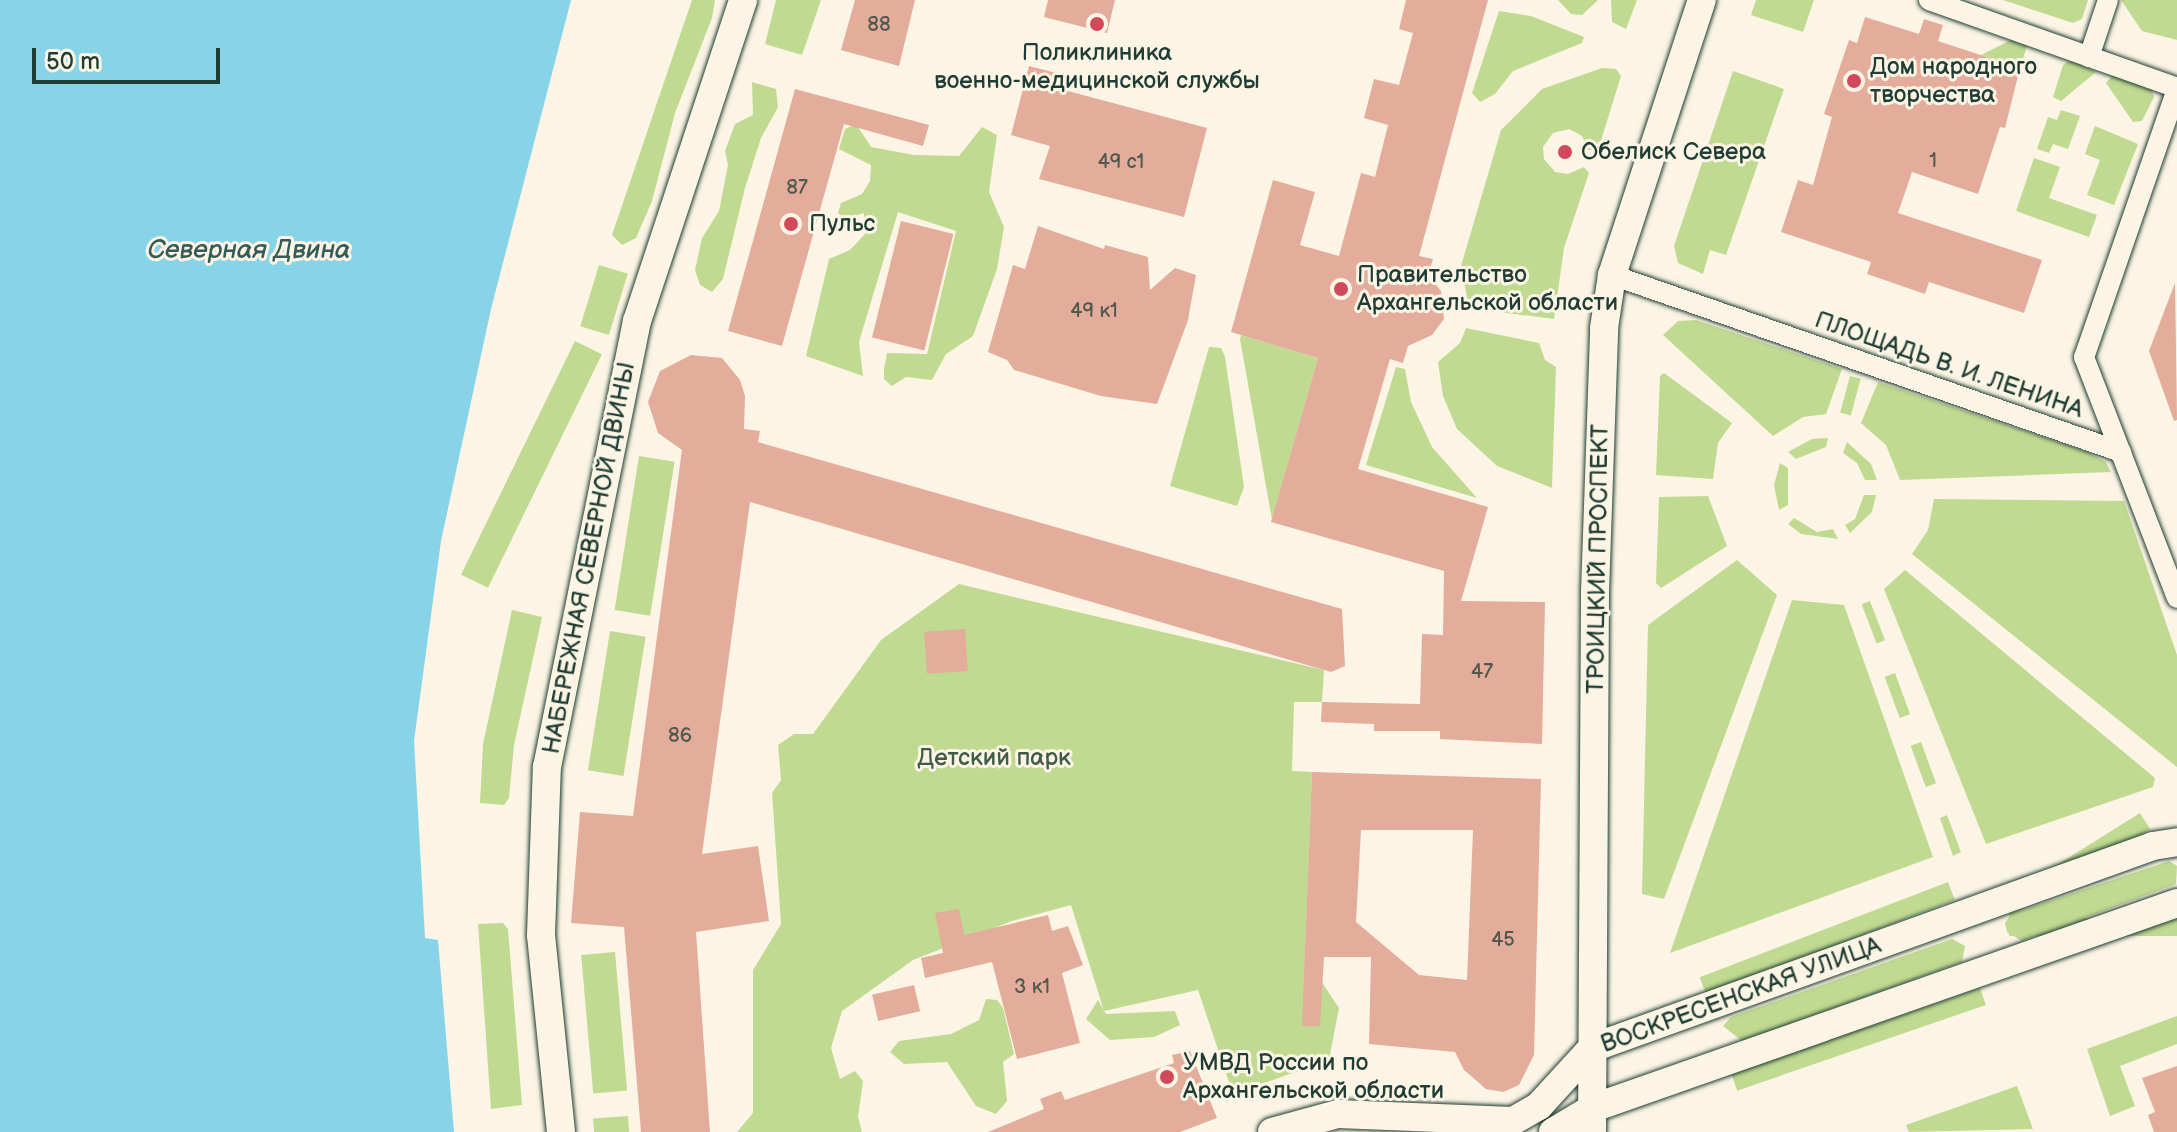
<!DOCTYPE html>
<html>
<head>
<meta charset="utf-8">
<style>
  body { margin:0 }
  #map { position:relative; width:2177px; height:1132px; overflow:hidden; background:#fcf5e5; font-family:"Balsamiq Sans",sans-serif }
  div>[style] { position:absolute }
  .green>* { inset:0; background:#c1da91; transform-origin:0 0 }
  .water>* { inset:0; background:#87d3e8 }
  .building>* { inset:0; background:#e4ac9b; transform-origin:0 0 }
  .roads { filter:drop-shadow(0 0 2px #1f3d34) drop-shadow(0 0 2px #1f3d34) }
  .street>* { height:20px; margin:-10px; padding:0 10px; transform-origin:10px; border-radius:10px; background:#fcf5e5 }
  .secondary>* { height:28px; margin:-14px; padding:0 14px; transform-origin:14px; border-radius:14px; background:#fcf5e5 }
  .dots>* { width:22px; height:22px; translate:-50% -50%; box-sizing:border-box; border:4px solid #fcf5e5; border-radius:50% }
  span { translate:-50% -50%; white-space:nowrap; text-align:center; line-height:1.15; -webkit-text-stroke:6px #fcf5e5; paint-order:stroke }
  .number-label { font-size:20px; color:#50594e }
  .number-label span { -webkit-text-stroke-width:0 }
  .poi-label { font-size:24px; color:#1f3d34 }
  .left { translate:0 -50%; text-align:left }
  .street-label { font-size:24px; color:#1f3d34 }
  .park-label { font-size:24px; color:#3f5c47 }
  .water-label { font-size:26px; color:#345b58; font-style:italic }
  .scale { position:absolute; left:32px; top:48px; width:188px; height:36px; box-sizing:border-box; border:4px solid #1f3d34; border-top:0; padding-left:10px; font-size:24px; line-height:28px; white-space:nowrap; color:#1f3d34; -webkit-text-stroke:6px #fcf5e5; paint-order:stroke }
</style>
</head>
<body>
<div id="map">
  <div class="green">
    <i style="clip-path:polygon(692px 0,715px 0,712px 18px,675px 113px,652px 201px,636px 238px,622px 245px,612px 235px)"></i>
    <i style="clip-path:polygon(776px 0,821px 0,802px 55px,765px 44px)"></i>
    <i style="clip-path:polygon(1558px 0,1598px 0,1582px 15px,1571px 14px)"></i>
    <i style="clip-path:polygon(1611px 0,1637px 0,1626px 29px,1612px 22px)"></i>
    <i style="clip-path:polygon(1756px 0,1814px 0,1803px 32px,1751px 15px)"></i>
    <i style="clip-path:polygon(2003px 0,2088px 0,2082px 19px,2073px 23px)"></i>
    <i style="clip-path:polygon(2121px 0,2177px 0,2177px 40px,2142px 31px)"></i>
    <i style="clip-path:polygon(1499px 11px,1531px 16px,1584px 37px,1582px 43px,1513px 71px,1495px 94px,1480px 102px,1472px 93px)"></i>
    <i style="clip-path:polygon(2011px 40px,2027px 46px,2020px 68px,1981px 55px)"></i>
    <i style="clip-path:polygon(2071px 60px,2096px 72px,2061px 101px,2053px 97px,2063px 65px)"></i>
    <i style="clip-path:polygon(1602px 68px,1616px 69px,1621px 76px,1598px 150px,1588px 150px,1582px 136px,1569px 129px,1553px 133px,1543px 147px,1544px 159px,1555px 172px,1568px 174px,1584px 167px,1589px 173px,1564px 248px,1554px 319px,1469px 308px,1461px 266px,1501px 130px,1542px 89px)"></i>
    <i style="clip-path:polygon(1733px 71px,1784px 89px,1726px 255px,1710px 250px,1703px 274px,1678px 263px,1674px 246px)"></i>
    <i style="clip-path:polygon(2113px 75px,2151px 87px,2154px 97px,2142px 121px,2133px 122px,2106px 83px)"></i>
    <i style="clip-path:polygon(752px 82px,776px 89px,778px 107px,761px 138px,745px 188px,723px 279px,712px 292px,700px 285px,695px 270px,702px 238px,719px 211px,728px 165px,725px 151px,735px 124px,753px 115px)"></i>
    <i style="clip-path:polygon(2061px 110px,2080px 116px,2068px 149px,2053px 144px,2049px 153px,2037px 149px,2048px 117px,2057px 120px)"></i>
    <i style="clip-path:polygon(856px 124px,871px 147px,914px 155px,959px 156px,982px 127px,997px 135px,989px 192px,1004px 227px,997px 269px,973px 336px,946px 354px,932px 380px,906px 377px,892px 386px,884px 379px,884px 369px,887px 353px,927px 354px,956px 231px,898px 212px,859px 342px,863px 376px,806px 356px,829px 259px,850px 250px,865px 234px,864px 213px,844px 219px,838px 213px,841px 203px,862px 194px,870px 181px,871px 165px,839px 149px,845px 129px)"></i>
    <i style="clip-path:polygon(2095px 126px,2138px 144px,2114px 205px,2087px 195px,2100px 160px,2085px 154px)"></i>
    <i style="clip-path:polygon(2034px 158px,2060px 167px,2049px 198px,2097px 215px,2089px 237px,2016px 211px)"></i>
    <i style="left:599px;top:265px;width:30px;height:64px;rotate:17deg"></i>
    <i style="clip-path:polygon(1696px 320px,1842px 369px,1826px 414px,1803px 417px,1773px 436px,1663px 335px,1678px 321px)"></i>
    <i style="clip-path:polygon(1466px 328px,1539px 343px,1545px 360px,1556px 367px,1552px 488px,1497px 466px,1457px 429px,1443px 396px,1438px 362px,1460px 343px)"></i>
    <i style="clip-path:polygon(1241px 335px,1318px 358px,1272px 520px,1240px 339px)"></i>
    <i style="left:575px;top:341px;width:30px;height:260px;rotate:26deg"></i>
    <i style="clip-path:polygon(1209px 347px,1221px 348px,1225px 357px,1244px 487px,1237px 506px,1170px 486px)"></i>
    <i style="clip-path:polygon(1396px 367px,1405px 369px,1411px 402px,1432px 447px,1477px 498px,1366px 465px)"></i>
    <i style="clip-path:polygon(1664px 373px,1732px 423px,1718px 443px,1713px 479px,1656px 475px,1660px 376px)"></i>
    <i style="left:1850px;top:376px;width:11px;height:38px;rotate:15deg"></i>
    <i style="clip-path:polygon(1878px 382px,2087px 452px,2106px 462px,2111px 472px,1900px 480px,1886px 445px,1861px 423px)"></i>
    <i style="clip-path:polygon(1828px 438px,1826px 447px,1796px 459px,1788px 452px,1812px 439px)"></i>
    <i style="clip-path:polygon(1847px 442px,1871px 464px,1877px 480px,1865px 480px,1857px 463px,1843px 453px)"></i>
    <i style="left:639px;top:456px;width:36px;height:156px;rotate:9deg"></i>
    <i style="clip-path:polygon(1780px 463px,1788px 468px,1788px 505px,1779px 510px,1774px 485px)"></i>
    <i style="clip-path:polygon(1864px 495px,1876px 495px,1872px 512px,1850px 533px,1845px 525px,1855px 519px)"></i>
    <i style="clip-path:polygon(1708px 496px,1727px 546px,1661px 588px,1656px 583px,1659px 497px)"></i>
    <i style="clip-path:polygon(1934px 499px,2124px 501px,2177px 655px,2177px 767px,1912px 554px,1928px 530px)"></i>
    <i style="clip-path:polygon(1794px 518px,1817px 532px,1833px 529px,1838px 539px,1801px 534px,1788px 524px)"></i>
    <i style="clip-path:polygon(1737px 560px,1777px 595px,1664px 899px,1642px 894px,1648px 625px)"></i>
    <i style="clip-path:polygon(1905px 570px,2155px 778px,2153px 787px,1986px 844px,1884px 589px)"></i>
    <i style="clip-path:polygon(959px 584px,1324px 670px,1322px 702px,1294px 702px,1292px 771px,1312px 772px,1305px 957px,1339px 1008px,1329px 1060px,1233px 1094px,1198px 990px,1104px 1011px,1071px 905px,1012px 921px,913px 960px,842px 1011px,831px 1048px,840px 1079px,855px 1071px,863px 1081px,858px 1117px,862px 1132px,737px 1132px,753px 1113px,753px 970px,781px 924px,772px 793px,781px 780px,778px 745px,794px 734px,813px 734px,881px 640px)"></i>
    <i style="clip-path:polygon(1792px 600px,1844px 605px,1933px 857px,1670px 953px)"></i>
    <i style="left:1870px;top:601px;width:42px;height:9px;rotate:69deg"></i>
    <i style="clip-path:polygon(512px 610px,542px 617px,514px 745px,509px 798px,504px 805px,480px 803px,483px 744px)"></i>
    <i style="left:610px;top:631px;width:36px;height:141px;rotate:9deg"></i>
    <i style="left:1895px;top:673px;width:44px;height:11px;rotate:70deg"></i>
    <i style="left:1921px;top:742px;width:44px;height:11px;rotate:70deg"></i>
    <i style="left:2140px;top:813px;width:19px;height:165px;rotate:58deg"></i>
    <i style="clip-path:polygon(1947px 815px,1961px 852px,1953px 856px,1940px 818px)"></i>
    <i style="clip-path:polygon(2169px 861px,2177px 866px,2176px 884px,2022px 941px,2007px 932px,2005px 923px,2011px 914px)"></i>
    <i style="left:1948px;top:882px;width:19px;height:266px;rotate:69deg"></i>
    <i style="left:2177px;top:918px;width:18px;height:168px;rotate:90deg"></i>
    <i style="clip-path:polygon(503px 923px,508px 929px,522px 1105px,491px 1109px,478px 924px)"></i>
    <i style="clip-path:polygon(1952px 939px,1965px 946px,1962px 962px,1742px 1041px,1723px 1026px,1731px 1017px)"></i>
    <i style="left:615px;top:952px;width:139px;height:34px;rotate:85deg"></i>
    <i style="left:1980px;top:988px;width:18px;height:263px;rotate:71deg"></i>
    <i style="clip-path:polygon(986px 999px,997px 1000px,1003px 1008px,1014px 1054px,1003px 1062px,1007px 1101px,996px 1114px,976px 1106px,947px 1062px,904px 1064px,890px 1052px,899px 1041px,951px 1034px,979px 1020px)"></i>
    <i style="clip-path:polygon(1098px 1000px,1106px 1014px,1175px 1011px,1180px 1025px,1154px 1037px,1110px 1040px,1086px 1019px)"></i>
    <i style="clip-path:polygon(2177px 1016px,2177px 1044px,2120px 1066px,2135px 1106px,2110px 1116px,2087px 1049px)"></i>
    <i style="clip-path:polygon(2017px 1086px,2033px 1129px,1909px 1132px,1906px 1125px)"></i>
    <i style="left:628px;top:1116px;width:16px;height:35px;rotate:86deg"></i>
  </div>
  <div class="water">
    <i style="clip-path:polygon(0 0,571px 0,491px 309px,441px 541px,414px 741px,425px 938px,438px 940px,454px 1132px,0 1132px)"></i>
  </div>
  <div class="building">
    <i style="clip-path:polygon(855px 0,915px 0,899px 66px,841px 50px)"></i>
    <i style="clip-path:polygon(1048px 0,1115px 0,1107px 33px,1044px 17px)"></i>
    <i style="clip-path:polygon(1406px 0,1488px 0,1419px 256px,1433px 259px,1428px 275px,1441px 291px,1444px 319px,1432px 335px,1408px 346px,1403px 363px,1390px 359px,1358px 469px,1488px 507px,1461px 601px,1545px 602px,1542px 744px,1440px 739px,1440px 731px,1374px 731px,1374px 724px,1321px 722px,1322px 702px,1420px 704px,1422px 634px,1443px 635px,1444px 571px,1271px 522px,1318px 358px,1231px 332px,1273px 180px,1315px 192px,1300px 245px,1339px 256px,1361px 173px,1375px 177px,1388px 125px,1364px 118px,1374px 79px,1399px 85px,1413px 33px,1399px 29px)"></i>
    <i style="clip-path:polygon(1865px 17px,1919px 34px,1924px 19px,1943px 25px,1938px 41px,2020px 68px,2005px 128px,2000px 127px,1978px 194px,1912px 172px,1898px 213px,2042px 260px,2024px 313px,1929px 282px,1925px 294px,1867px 274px,1871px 262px,1781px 232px,1798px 180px,1813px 185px,1832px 117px,1824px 114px,1849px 40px,1857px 43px)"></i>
    <i style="clip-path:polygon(1029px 66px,1068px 76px,1064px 90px,1207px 128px,1184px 217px,1039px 179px,1050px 146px,1011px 135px)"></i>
    <i style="clip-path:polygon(795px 89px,929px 125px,923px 146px,844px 124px,782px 346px,728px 331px)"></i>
    <i style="left:901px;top:221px;width:54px;height:120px;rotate:14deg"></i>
    <i style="clip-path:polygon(1038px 226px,1104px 249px,1105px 245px,1148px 257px,1150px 290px,1175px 268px,1196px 275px,1188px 320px,1157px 404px,1101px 396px,1014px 370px,1007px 360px,988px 352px,1013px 265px,1025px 269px)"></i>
    <i style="clip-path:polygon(2175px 283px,2177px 420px,2174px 421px,2149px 351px)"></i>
    <i style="clip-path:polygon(691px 355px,722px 358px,740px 380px,745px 396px,744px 429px,760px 431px,758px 442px,1342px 609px,1345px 666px,1331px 672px,750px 502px,702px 854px,758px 846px,769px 921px,696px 932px,710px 1132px,641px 1132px,624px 927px,571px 923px,580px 812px,633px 816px,682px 450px,658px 433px,648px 402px,660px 371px)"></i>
    <i style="left:965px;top:629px;width:42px;height:41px;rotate:86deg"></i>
    <i style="clip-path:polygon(evenodd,1312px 772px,1541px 779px,1534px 1055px,1519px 1085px,1503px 1092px,1486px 1089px,1464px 1070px,1455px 1052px,1369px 1044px,1371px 957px,1324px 957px,1320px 1026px,1302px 1026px,1312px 772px,1361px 830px,1473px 830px,1467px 980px,1419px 975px,1356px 922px,1361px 830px)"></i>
    <i style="clip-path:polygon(959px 909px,964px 935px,1048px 915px,1052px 931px,1068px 926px,1083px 965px,1062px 973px,1080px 1043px,1017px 1059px,992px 962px,925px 978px,921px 958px,943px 953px,935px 913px)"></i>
    <i style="left:914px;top:985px;width:27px;height:43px;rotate:77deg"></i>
    <i style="clip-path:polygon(1190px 1051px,1217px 1118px,1180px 1132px,988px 1132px,1044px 1109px,1040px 1099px,1061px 1091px,1065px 1100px,1174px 1063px,1172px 1055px)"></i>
    <i style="clip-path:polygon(2177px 1066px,2177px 1132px,2154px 1132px,2148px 1115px,2155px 1112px,2142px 1078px)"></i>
  </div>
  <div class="roads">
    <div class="street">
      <i style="left:1929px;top:0;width:263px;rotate:19.5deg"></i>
      <i style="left:2089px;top:57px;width:60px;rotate:-71.6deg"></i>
      <i style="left:2177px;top:89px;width:284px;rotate:109.1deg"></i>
      <i style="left:2084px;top:357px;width:258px;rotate:68.9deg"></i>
      <i style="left:1612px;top:275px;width:539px;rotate:19.17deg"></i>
    </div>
    <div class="secondary">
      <i style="left:561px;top:1132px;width:198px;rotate:-95.8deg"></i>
      <i style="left:541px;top:935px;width:168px;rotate:-88deg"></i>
      <i style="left:547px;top:767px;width:455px;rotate:-78.6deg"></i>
      <i style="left:637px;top:321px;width:338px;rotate:-71.7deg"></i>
      <i style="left:1272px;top:1132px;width:68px;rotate:-15.3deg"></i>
      <i style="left:1338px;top:1114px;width:175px;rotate:2.3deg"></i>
      <i style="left:1513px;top:1121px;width:30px;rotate:-30deg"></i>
      <i style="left:1539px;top:1106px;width:79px;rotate:-47.6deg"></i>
      <i style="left:1592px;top:1048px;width:596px;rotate:-19.8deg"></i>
      <i style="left:2153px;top:846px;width:24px;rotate:-9deg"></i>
      <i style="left:1553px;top:1132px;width:47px;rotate:-31deg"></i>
      <i style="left:1593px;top:1108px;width:619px;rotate:-19.34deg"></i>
      <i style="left:1592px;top:1132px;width:540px;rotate:-89.68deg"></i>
      <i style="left:1595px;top:592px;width:264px;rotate:-88deg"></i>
      <i style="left:1604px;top:328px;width:54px;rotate:-81.4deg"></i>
      <i style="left:1612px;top:275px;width:289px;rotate:-71.9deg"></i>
    </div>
  </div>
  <div class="dots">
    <i style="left:1097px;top:24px;background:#d1495b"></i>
    <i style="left:1854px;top:81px;background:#d1495b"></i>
    <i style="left:1565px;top:152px;background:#d1495b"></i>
    <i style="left:791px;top:224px;background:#d1495b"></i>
    <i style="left:1341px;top:289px;background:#d1495b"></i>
    <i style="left:1167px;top:1077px;background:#d1495b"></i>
  </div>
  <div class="number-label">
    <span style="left:879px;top:25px">88</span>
    <span style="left:1933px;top:161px">1</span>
    <span style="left:1121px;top:162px">49 с1</span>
    <span style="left:797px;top:188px">87</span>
    <span style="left:1094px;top:311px">49 к1</span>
    <span style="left:1482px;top:672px">47</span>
    <span style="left:680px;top:736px">86</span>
    <span style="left:1503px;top:940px">45</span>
    <span style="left:1032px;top:987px">3 к1</span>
  </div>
  <div class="poi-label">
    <span style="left:1097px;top:67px">Поликлиника<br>военно-медицинской службы</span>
    <span class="left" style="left:1870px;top:81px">Дом народного<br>творчества</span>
    <span class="left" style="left:1581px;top:152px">Обелиск Севера</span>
    <span class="left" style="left:809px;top:224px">Пульс</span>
    <span class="left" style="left:1357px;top:289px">Правительство<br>Архангельской области</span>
    <span class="left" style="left:1183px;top:1077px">УМВД России по<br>Архангельской области</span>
  </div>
  <div class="street-label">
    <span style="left:1949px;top:365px;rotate:19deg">ПЛОЩАДЬ В. И. ЛЕНИНА</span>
    <span style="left:589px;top:558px;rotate:-79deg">НАБЕРЕЖНАЯ СЕВЕРНОЙ ДВИНЫ</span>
    <span style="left:1598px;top:559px;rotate:-89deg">ТРОИЦКИЙ ПРОСПЕКТ</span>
    <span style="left:1741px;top:995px;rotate:-20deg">ВОСКРЕСЕНСКАЯ УЛИЦА</span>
  </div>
  <div class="park-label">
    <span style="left:994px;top:758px">Детский парк</span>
  </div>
  <div class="water-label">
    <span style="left:249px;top:251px">Северная Двина</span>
  </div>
  <div class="scale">50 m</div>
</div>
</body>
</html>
